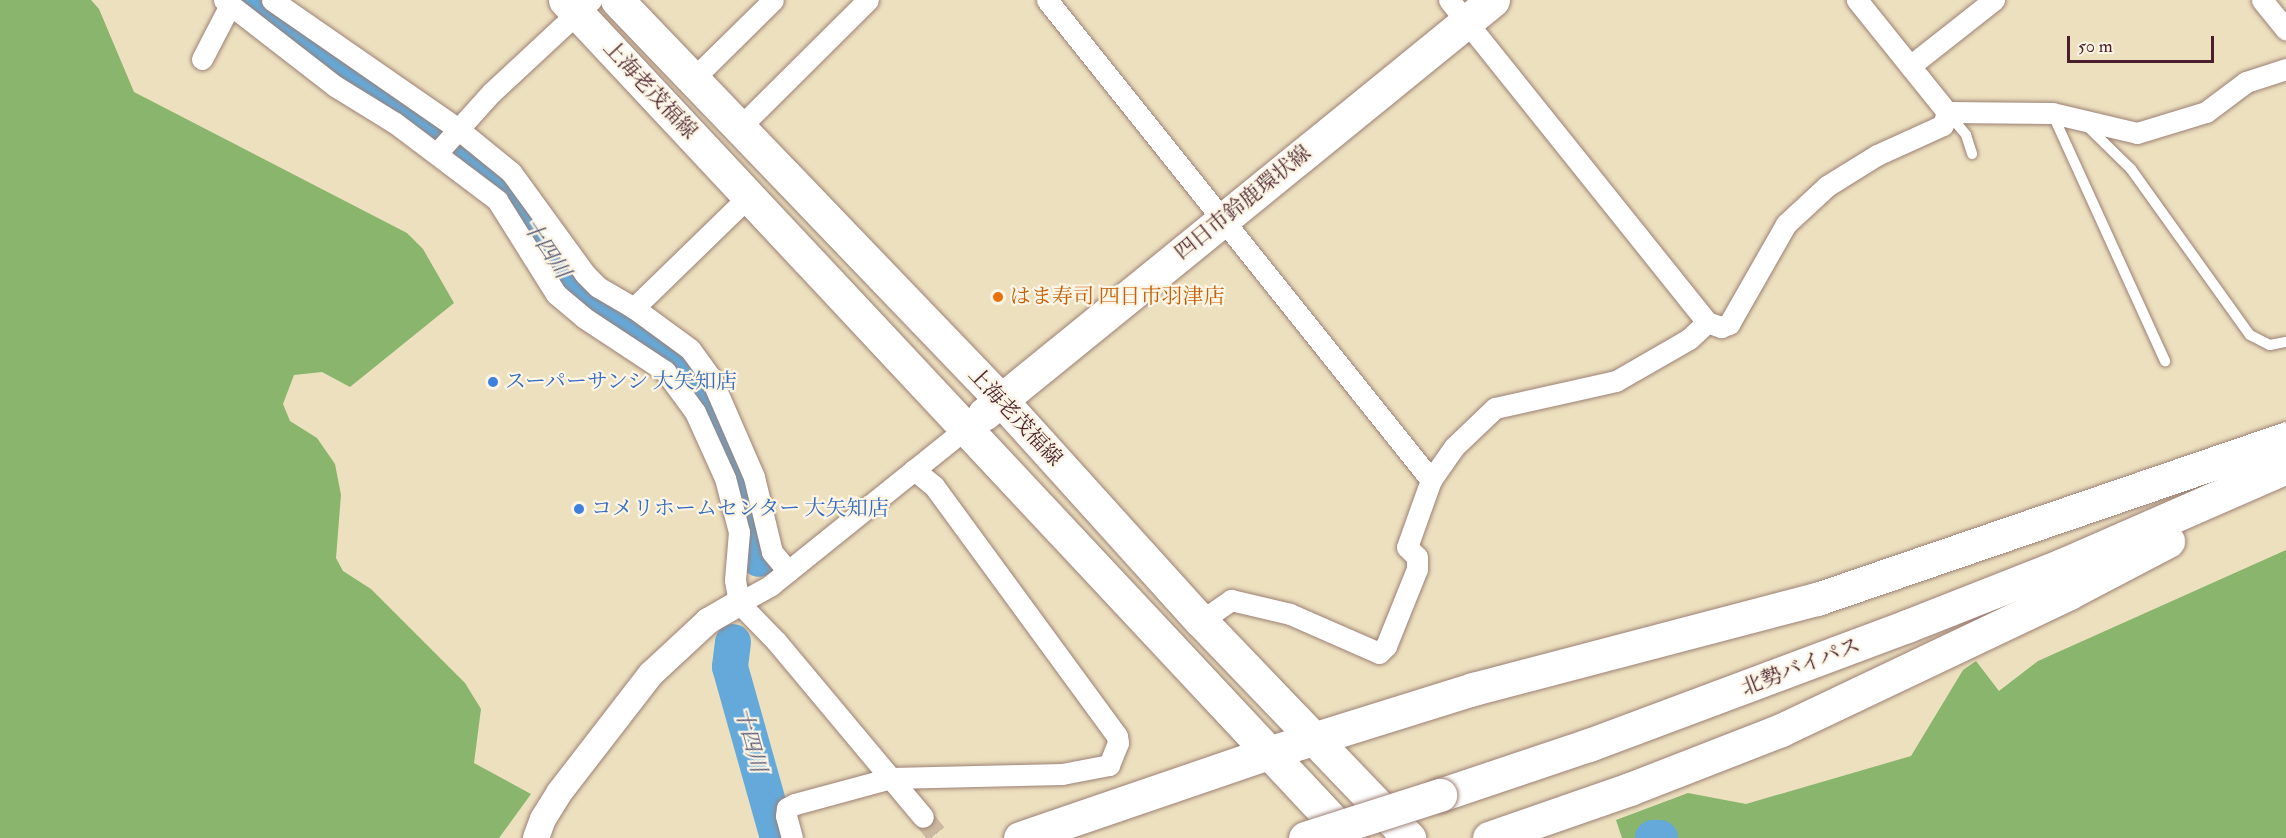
<!DOCTYPE html>
<html>
<head>
<meta charset="utf-8">
<style>
  body { margin:0 }
  #map { position:relative; width:2286px; height:838px; overflow:hidden; background:#ede0bf; font-family:"IM FELL Double Pica","Noto Serif JP",serif }
  div>[style] { position:absolute }
  .forest>* { inset:0; background:#89b56d }
  .river>* { height:36px; margin:-18px; padding:0 18px; transform-origin:18px; border-radius:18px; background:#64a9da }
  .minor-tunnel>* { height:21px; margin-top:-10.5px; transform-origin:0; background:repeating-linear-gradient(90deg,#ccb9a1 0 21px,transparent 0 31px) }
  .roads { filter:drop-shadow(0 0 2px #9c8075) drop-shadow(0 0 2px #9c8075) }
  .service>* { height:10px; margin:-5px; padding:0 5px; transform-origin:5px; border-radius:5px; background:#fff }
  .minor>* { height:21px; margin:-10.5px; padding:0 10.5px; transform-origin:10.5px; border-radius:10.5px; background:#fff }
  .tertiary>* { height:26px; margin:-13px; padding:0 13px; transform-origin:13px; border-radius:13px; background:#fff }
  .primary>* { height:33px; margin:-16.5px; padding:0 16.5px; transform-origin:16.5px; border-radius:16.5px; background:#fff }
  .trunk>* { height:33px; margin:-16.5px; padding:0 16.5px; transform-origin:16.5px; border-radius:16.5px; background:#fff }
  .bridges { filter:drop-shadow(0 0 2px #9c8075) drop-shadow(0 0 2px #9c8075) }
  .trunk-bridge>* { height:33px; margin:-16.5px; padding:0 16.5px; transform-origin:16.5px; border-radius:16.5px; background:#fff }
  .dots>* { width:16px; height:16px; translate:-50% -50%; box-sizing:border-box; border:3px solid #fcf5e5; border-radius:50% }
  span { translate:-50% -50%; white-space:nowrap; text-align:center; line-height:1.15; -webkit-text-stroke:4.5px #fcf5e5; paint-order:stroke }
  .street-label { font-size:21px; color:#4a1f2b }
  .food-label { font-size:21px; color:#c56008 }
  .left { translate:0 -50%; text-align:left }
  .shop-label { font-size:21px; color:#366cbe }
  .water-label { font-size:22px; color:#545671; font-style:italic }
  .scale { position:absolute; left:2067px; top:36px; width:147px; height:27px; box-sizing:border-box; border:3px solid #4a1f2b; border-top:0; padding-left:8px; font-size:18px; line-height:21px; white-space:nowrap; color:#4a1f2b; -webkit-text-stroke:4px #fcf5e5; paint-order:stroke }
</style>
</head>
<body>
<div id="map">
  <div class="forest">
    <i style="clip-path:polygon(0 0,91px 0,99px 9px,134px 92px,407px 233px,423px 249px,454px 303px,350px 387px,322px 372px,294px 375px,283px 404px,290px 421px,317px 438px,335px 464px,341px 495px,336px 558px,343px 571px,371px 589px,465px 683px,481px 709px,474px 763px,531px 794px,499px 838px,0 838px)"></i>
    <i style="clip-path:polygon(2286px 550px,2286px 838px,1622px 838px,1616px 820px,1688px 793px,1746px 804px,1911px 756px,1963px 670px,1976px 661px,1999px 691px,2038px 661px)"></i>
  </div>
  <div class="river">
    <i style="left:250px;top:0;width:305px;rotate:35.5deg"></i>
    <i style="left:498px;top:177px;width:16px;rotate:45deg"></i>
    <i style="left:509px;top:188px;width:45px;rotate:63.4deg"></i>
    <i style="left:529px;top:228px;width:72px;rotate:53.4deg"></i>
    <i style="left:572px;top:286px;width:124px;rotate:34.5deg"></i>
    <i style="left:674px;top:356px;width:32px;rotate:51deg"></i>
    <i style="left:694px;top:381px;width:62px;rotate:60.1deg"></i>
    <i style="left:725px;top:435px;width:67px;rotate:70.8deg"></i>
    <i style="left:747px;top:498px;width:62px;rotate:78.9deg"></i>
    <i style="left:733px;top:642px;width:25px;rotate:97deg"></i>
    <i style="left:730px;top:667px;width:178px;rotate:74.3deg"></i>
    <i style="left:1653px;top:838px;width:7px"></i>
  </div>
  <div class="minor-tunnel">
    <i style="left:923px;top:817px;width:27px;rotate:51deg"></i>
  </div>
  <div class="roads">
    <div class="service">
      <i style="left:1947px;top:112px;width:30px;rotate:50deg"></i>
      <i style="left:1966px;top:135px;width:20px;rotate:72deg"></i>
      <i style="left:2052px;top:113px;width:273px;rotate:65.5deg"></i>
      <i style="left:2087px;top:126px;width:62px;rotate:44.3deg"></i>
      <i style="left:2131px;top:169px;width:204px;rotate:54.4deg"></i>
      <i style="left:2250px;top:335px;width:22px;rotate:27deg"></i>
      <i style="left:2270px;top:345px;width:16px;rotate:-11deg"></i>
    </div>
    <div class="minor">
      <i style="left:224px;top:0;width:140px;rotate:37.8deg"></i>
      <i style="left:335px;top:86px;width:70px;rotate:31.7deg"></i>
      <i style="left:395px;top:123px;width:128px;rotate:37deg"></i>
      <i style="left:497px;top:200px;width:111px;rotate:57.9deg"></i>
      <i style="left:556px;top:294px;width:35px;rotate:40deg"></i>
      <i style="left:583px;top:317px;width:98px;rotate:33.4deg"></i>
      <i style="left:665px;top:371px;width:51px;rotate:53.8deg"></i>
      <i style="left:695px;top:412px;width:72px;rotate:65.6deg"></i>
      <i style="left:725px;top:478px;width:56px;rotate:75.5deg"></i>
      <i style="left:739px;top:532px;width:48px;rotate:94.8deg"></i>
      <i style="left:735px;top:580px;width:23px;rotate:80deg"></i>
      <i style="left:739px;top:603px;width:53px;rotate:45.8deg"></i>
      <i style="left:776px;top:641px;width:229px;rotate:50.1deg"></i>
      <i style="left:272px;top:0;width:226px;rotate:34.7deg"></i>
      <i style="left:458px;top:129px;width:68px;rotate:39.1deg"></i>
      <i style="left:511px;top:172px;width:126px;rotate:54deg"></i>
      <i style="left:585px;top:274px;width:18px;rotate:45deg"></i>
      <i style="left:598px;top:287px;width:42px;rotate:30.3deg"></i>
      <i style="left:1047px;top:0;width:615px;rotate:51.34deg"></i>
      <i style="left:1449px;top:0;width:413px;rotate:51.3deg"></i>
      <i style="left:1707px;top:322px;width:15px;rotate:20deg"></i>
      <i style="left:1721px;top:327px;width:9px;rotate:-21deg"></i>
      <i style="left:1729px;top:324px;width:115px;rotate:-60.3deg"></i>
      <i style="left:1786px;top:224px;width:56px;rotate:-42.8deg"></i>
      <i style="left:1827px;top:186px;width:59px;rotate:-31.8deg"></i>
      <i style="left:1877px;top:155px;width:72px;rotate:-24.4deg"></i>
      <i style="left:1943px;top:125px;width:14px;rotate:-73deg"></i>
      <i style="left:1947px;top:112px;width:144px;rotate:-128.8deg"></i>
      <i style="left:2262px;top:0;width:38px;rotate:51deg"></i>
      <i style="left:202px;top:59px;width:61px;rotate:-62.6deg"></i>
      <i style="left:1910px;top:66px;width:107px;rotate:-38.2deg"></i>
      <i style="left:693px;top:79px;width:112px;rotate:-44.6deg"></i>
      <i style="left:1947px;top:112px;width:105px;rotate:0.5deg"></i>
      <i style="left:2052px;top:113px;width:87px;rotate:13.2deg"></i>
      <i style="left:2137px;top:133px;width:72px;rotate:-16.9deg"></i>
      <i style="left:2206px;top:112px;width:50px;rotate:-36.9deg"></i>
      <i style="left:2246px;top:82px;width:42px;rotate:-18deg"></i>
      <i style="left:738px;top:129px;width:183px;rotate:-44.8deg"></i>
      <i style="left:437px;top:153px;width:81px;rotate:-48deg"></i>
      <i style="left:491px;top:93px;width:137px;rotate:-42.9deg"></i>
      <i style="left:749px;top:196px;width:161px;rotate:135.8deg"></i>
      <i style="left:634px;top:308px;width:69px;rotate:36.2deg"></i>
      <i style="left:690px;top:349px;width:36px;rotate:54deg"></i>
      <i style="left:711px;top:378px;width:108px;rotate:66.5deg"></i>
      <i style="left:754px;top:477px;width:77px;rotate:76.5deg"></i>
      <i style="left:772px;top:552px;width:25px;rotate:50deg"></i>
      <i style="left:739px;top:603px;width:37px;rotate:-29deg"></i>
      <i style="left:771px;top:585px;width:250px;rotate:-38.8deg"></i>
      <i style="left:1201px;top:621px;width:37px;rotate:-35deg"></i>
      <i style="left:1231px;top:600px;width:61px;rotate:13.3deg"></i>
      <i style="left:1290px;top:614px;width:97px;rotate:23.7deg"></i>
      <i style="left:1379px;top:653px;width:10px;rotate:-45deg"></i>
      <i style="left:1386px;top:646px;width:83px;rotate:-68.1deg"></i>
      <i style="left:1417px;top:569px;width:12px;rotate:-90deg"></i>
      <i style="left:1417px;top:557px;width:14px;rotate:-135deg"></i>
      <i style="left:1407px;top:547px;width:71px;rotate:-70.3deg"></i>
      <i style="left:1431px;top:480px;width:40px;rotate:-55.1deg"></i>
      <i style="left:1454px;top:447px;width:57px;rotate:-43.6deg"></i>
      <i style="left:1495px;top:408px;width:124px;rotate:-12.6deg"></i>
      <i style="left:1616px;top:381px;width:84px;rotate:-29.9deg"></i>
      <i style="left:1689px;top:339px;width:25px;rotate:-43deg"></i>
      <i style="left:792px;top:838px;width:23px;rotate:-105deg"></i>
      <i style="left:786px;top:816px;width:8px;rotate:-83deg"></i>
      <i style="left:787px;top:808px;width:9px;rotate:-27deg"></i>
      <i style="left:795px;top:804px;width:99px;rotate:-15.2deg"></i>
      <i style="left:891px;top:778px;width:171px;rotate:-1.3deg"></i>
      <i style="left:1062px;top:774px;width:48px;rotate:-10.8deg"></i>
      <i style="left:1109px;top:765px;width:24px;rotate:-68deg"></i>
      <i style="left:1118px;top:743px;width:7px;rotate:-98deg"></i>
      <i style="left:1117px;top:736px;width:310px;rotate:-126.2deg"></i>
      <i style="left:934px;top:486px;width:26px;rotate:-141deg"></i>
    </div>
    <div class="tertiary">
      <i style="left:536px;top:838px;width:20px;rotate:-70deg"></i>
      <i style="left:543px;top:819px;width:31px;rotate:-58deg"></i>
      <i style="left:559px;top:793px;width:150px;rotate:-52.3deg"></i>
      <i style="left:651px;top:674px;width:78px;rotate:-42.9deg"></i>
      <i style="left:708px;top:621px;width:36px;rotate:-30deg"></i>
    </div>
    <div class="primary">
      <i style="left:565px;top:0;width:1148px;rotate:46.91deg"></i>
      <i style="left:617px;top:0;width:554px;rotate:46.17deg"></i>
      <i style="left:1001px;top:400px;width:298px;rotate:47.9deg"></i>
      <i style="left:1201px;top:621px;width:301px;rotate:46.2deg"></i>
      <i style="left:984px;top:414px;width:656px;rotate:-39.12deg"></i>
    </div>
    <div class="trunk">
      <i style="left:1440px;top:795px;width:157px;rotate:-18.6deg"></i>
      <i style="left:1589px;top:745px;width:340px;rotate:-20.5deg"></i>
      <i style="left:1907px;top:626px;width:167px;rotate:-21.5deg"></i>
      <i style="left:2062px;top:565px;width:244px;rotate:-23.6deg"></i>
      <i style="left:1020px;top:838px;width:265px;rotate:-18.9deg"></i>
      <i style="left:1271px;top:752px;width:212px;rotate:-17.3deg"></i>
      <i style="left:1473px;top:689px;width:356px;rotate:-14.7deg"></i>
      <i style="left:1817px;top:599px;width:496px;rotate:-18.9deg"></i>
      <i style="left:1489px;top:838px;width:149px;rotate:-19.2deg"></i>
      <i style="left:1630px;top:789px;width:162px;rotate:-21.3deg"></i>
      <i style="left:1781px;top:730px;width:319px;rotate:-25.4deg"></i>
      <i style="left:2069px;top:593px;width:112px;rotate:-27.7deg"></i>
    </div>
  </div>
  <div class="bridges">
    <div class="trunk-bridge">
      <i style="left:1305px;top:838px;width:142px;rotate:-17.7deg"></i>
    </div>
  </div>
  <div class="dots">
    <i style="left:998px;top:297px;background:#e8710a"></i>
    <i style="left:493px;top:382px;background:#3f7fe0"></i>
    <i style="left:579px;top:509px;background:#3f7fe0"></i>
  </div>
  <div class="street-label">
    <span style="left:650px;top:90px;rotate:47deg">上海老茂福線</span>
    <span style="left:1243px;top:203px;rotate:-39deg">四日市鈴鹿環状線</span>
    <span style="left:1015px;top:417px;rotate:47deg">上海老茂福線</span>
    <span style="left:1801px;top:667px;rotate:-21deg">北勢バイパス</span>
  </div>
  <div class="food-label">
    <span class="left" style="left:1010px;top:297px">はま寿司 四日市羽津店</span>
  </div>
  <div class="shop-label">
    <span class="left" style="left:505px;top:382px">スーパーサンシ 大矢知店</span>
    <span class="left" style="left:591px;top:509px">コメリホームセンター 大矢知店</span>
  </div>
  <div class="water-label">
    <span style="left:546px;top:249px;rotate:56deg">十四川</span>
    <span style="left:750px;top:740px;rotate:75deg">十四川</span>
  </div>
  <div class="scale">50 m</div>
</div>
</body>
</html>
